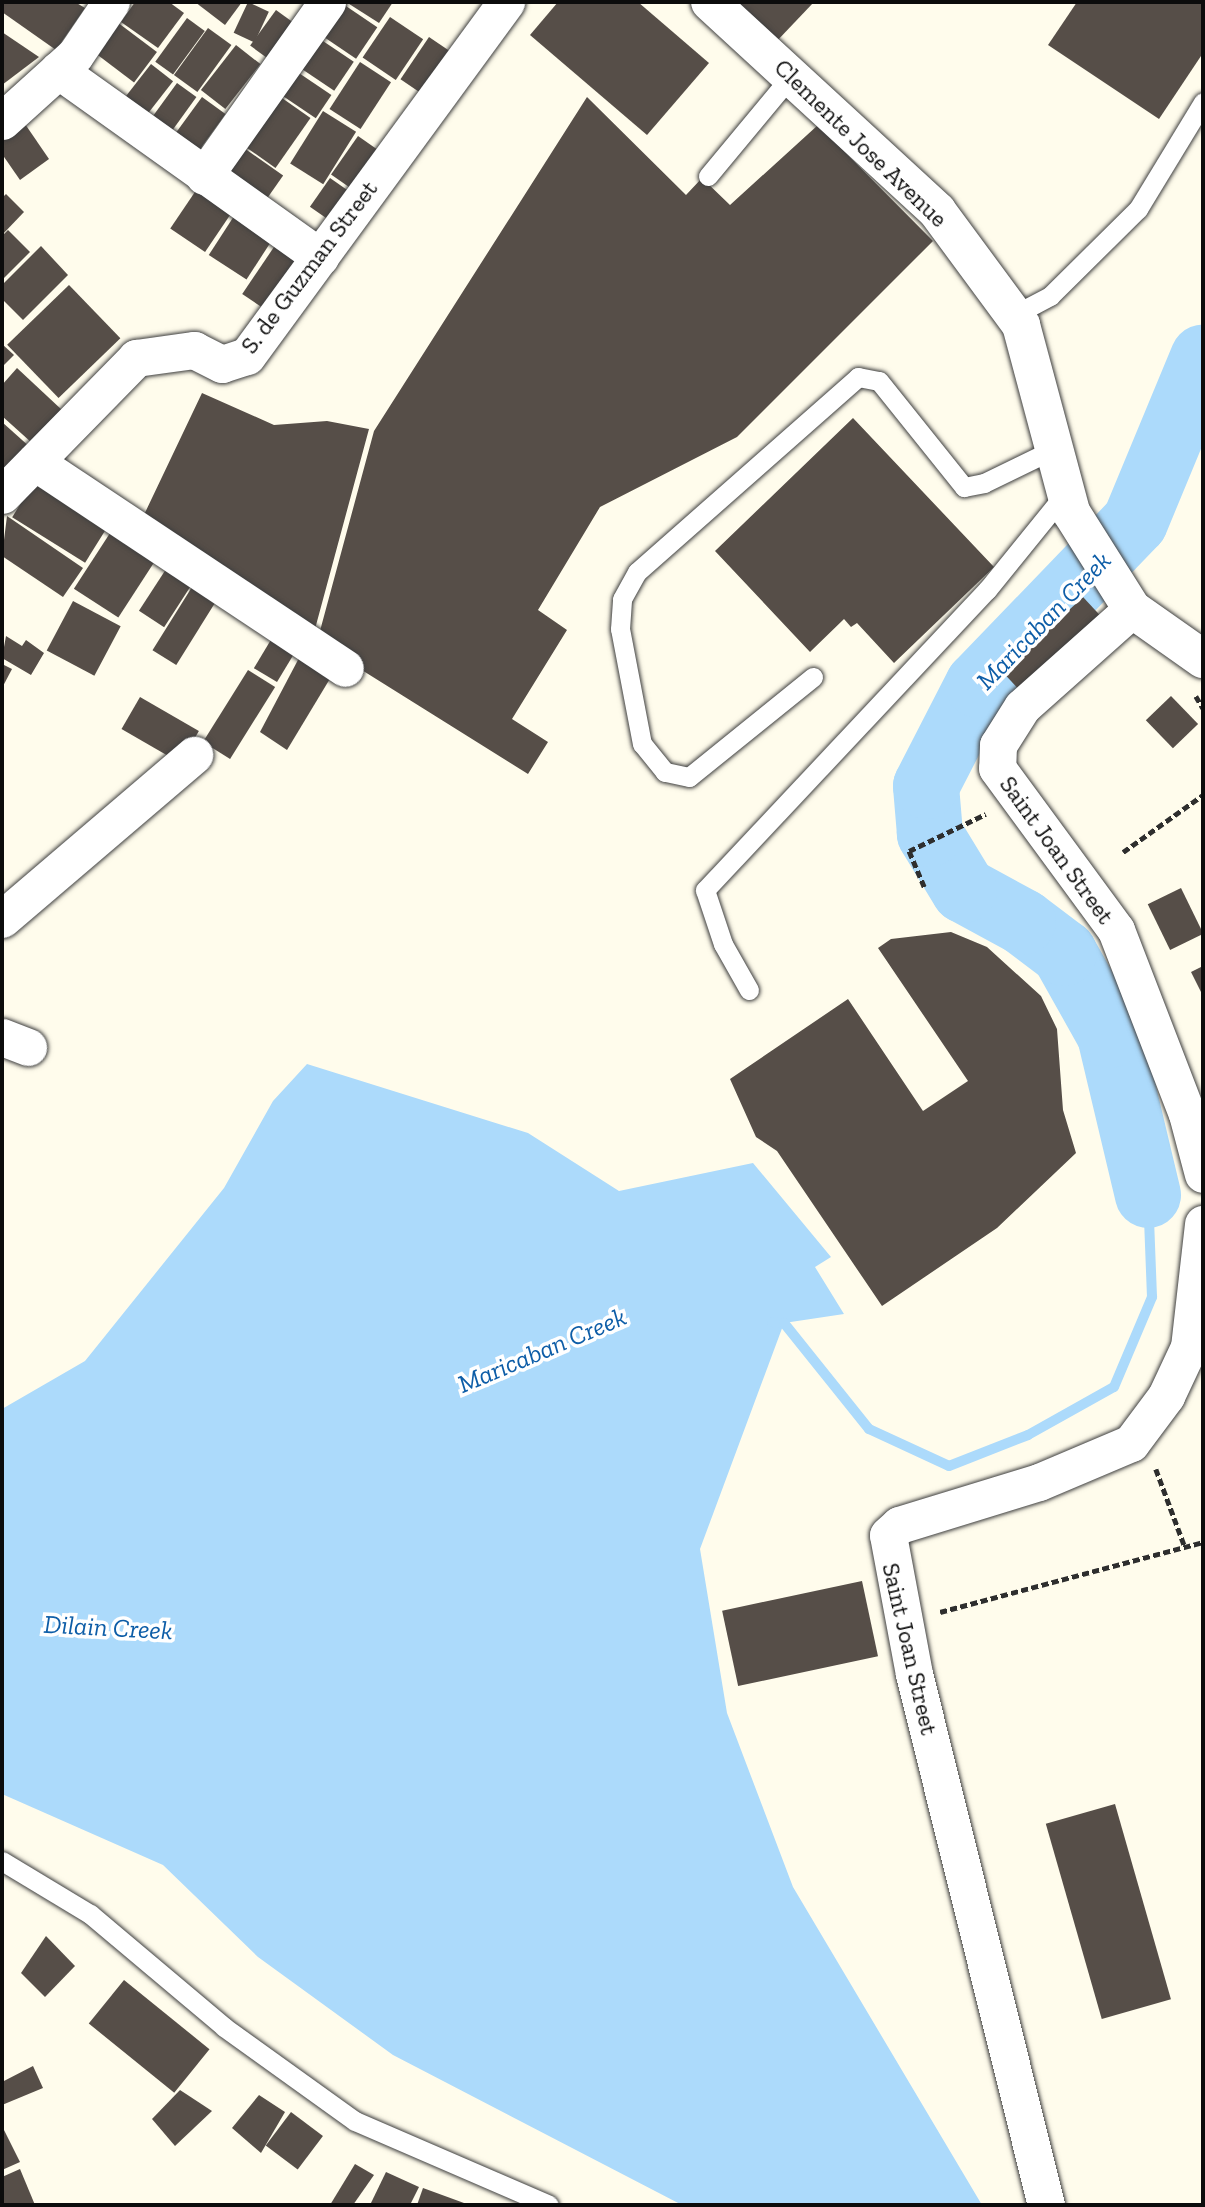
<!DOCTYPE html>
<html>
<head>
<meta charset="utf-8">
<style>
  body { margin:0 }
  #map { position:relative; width:1205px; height:2207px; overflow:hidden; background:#fffcec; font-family:"Zilla Slab",serif }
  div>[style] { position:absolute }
  .water>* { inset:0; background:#acdafb }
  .stream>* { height:10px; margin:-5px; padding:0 5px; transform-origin:5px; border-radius:5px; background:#acdafb }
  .river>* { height:66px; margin:-33px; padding:0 33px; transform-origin:33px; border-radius:33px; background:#acdafb }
  .building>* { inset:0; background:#564e48; transform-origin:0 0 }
  .path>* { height:4.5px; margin-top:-2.25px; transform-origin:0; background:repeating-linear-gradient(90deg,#2e2e2e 0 7px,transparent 0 10.5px) }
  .roads { filter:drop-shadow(0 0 2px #3f3f3f) drop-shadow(0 0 2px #3f3f3f) }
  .service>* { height:19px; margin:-9.5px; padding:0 9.5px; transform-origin:9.5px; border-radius:9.5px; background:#fff }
  .minor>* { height:37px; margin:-18.5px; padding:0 18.5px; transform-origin:18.5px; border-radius:18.5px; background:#fff }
  .tertiary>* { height:38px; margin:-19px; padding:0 19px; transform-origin:19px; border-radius:19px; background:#fff }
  span { translate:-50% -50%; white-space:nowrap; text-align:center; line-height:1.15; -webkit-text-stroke:7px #fff; paint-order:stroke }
  .street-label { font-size:24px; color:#0c0c0c }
  .water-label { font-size:26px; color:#0d5da7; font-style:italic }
  .frame { position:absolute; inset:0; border:4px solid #0c0c0c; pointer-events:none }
</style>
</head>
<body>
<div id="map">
  <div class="water">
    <i style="clip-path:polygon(307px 1064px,528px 1133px,619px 1191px,753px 1163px,831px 1257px,815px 1267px,844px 1314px,784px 1323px,700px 1549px,727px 1713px,793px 1887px,982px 2205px,682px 2205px,393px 2055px,258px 1957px,163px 1865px,2px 1794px,2px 1409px,85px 1361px,224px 1188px,273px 1101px)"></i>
  </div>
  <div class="stream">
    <i style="left:772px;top:1322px;width:12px;rotate:5deg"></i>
    <i style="left:784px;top:1323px;width:136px;rotate:51.3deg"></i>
    <i style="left:869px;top:1429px;width:88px;rotate:24.8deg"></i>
    <i style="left:949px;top:1466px;width:85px;rotate:-21.4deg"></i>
    <i style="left:1028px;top:1435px;width:98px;rotate:-29.2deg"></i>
    <i style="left:1114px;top:1387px;width:98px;rotate:-67.1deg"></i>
    <i style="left:1152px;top:1297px;width:102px;rotate:-92.2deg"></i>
  </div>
  <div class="river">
    <i style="left:1148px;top:1195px;width:164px;rotate:-103.4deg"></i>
    <i style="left:1110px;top:1035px;width:94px;rotate:-119.3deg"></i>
    <i style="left:1064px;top:953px;width:51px;rotate:-142.9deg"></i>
    <i style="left:1023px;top:922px;width:67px;rotate:-151.5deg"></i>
    <i style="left:964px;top:890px;width:66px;rotate:-121.3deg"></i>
    <i style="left:930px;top:834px;width:48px;rotate:-94.8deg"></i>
    <i style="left:926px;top:786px;width:114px;rotate:-62.8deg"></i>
    <i style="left:978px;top:685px;width:226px;rotate:-46.1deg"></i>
    <i style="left:1135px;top:522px;width:178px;rotate:-67.5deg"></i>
  </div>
  <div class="building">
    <i style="clip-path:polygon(2px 2px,75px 2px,85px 8px,56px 50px,2px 12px)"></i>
    <i style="clip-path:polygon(135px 2px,169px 2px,184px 13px,158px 48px,121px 22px)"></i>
    <i style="clip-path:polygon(195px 2px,242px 2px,225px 25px)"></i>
    <i style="left:248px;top:2px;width:23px;height:34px;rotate:25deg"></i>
    <i style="left:340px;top:2px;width:45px;height:38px;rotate:34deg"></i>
    <i style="clip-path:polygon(346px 2px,393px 2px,379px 23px)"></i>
    <i style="clip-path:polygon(558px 2px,638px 2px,709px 63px,647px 135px,530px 35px)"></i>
    <i style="clip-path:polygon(735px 2px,814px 2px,775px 43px)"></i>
    <i style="clip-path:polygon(1077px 2px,1203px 2px,1203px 53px,1159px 119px,1048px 45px)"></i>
    <i style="left:276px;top:10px;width:29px;height:44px;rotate:36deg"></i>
    <i style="left:390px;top:17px;width:40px;height:49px;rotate:34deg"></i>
    <i style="left:187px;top:18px;width:22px;height:54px;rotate:36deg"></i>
    <i style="left:117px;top:22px;width:50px;height:38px;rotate:37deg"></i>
    <i style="left:208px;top:28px;width:29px;height:58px;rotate:36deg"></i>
    <i style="clip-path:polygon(2px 32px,39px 57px,2px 85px)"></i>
    <i style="left:314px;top:35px;width:48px;height:35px;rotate:34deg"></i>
    <i style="left:429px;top:37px;width:32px;height:51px;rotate:34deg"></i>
    <i style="left:236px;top:45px;width:31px;height:57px;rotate:38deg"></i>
    <i style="left:360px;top:62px;width:37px;height:56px;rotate:33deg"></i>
    <i style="left:151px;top:64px;width:28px;height:44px;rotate:38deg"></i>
    <i style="left:290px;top:67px;width:50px;height:28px;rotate:34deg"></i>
    <i style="left:177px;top:83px;width:24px;height:43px;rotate:36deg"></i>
    <i style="left:272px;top:91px;width:47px;height:61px;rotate:35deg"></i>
    <i style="left:202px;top:97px;width:29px;height:44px;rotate:36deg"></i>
    <i style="clip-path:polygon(587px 97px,686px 195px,702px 178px,730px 205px,818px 125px,933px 241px,737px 437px,600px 507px,538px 610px,567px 630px,512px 719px,548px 742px,528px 774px,317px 642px,374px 431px)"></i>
    <i style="left:323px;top:111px;width:39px;height:62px;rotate:32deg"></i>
    <i style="clip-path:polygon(25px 124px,49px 159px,20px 180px,2px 154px,2px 141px)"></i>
    <i style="left:358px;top:136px;width:35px;height:47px;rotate:35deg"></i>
    <i style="left:234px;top:141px;width:60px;height:44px;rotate:35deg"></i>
    <i style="left:330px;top:178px;width:35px;height:35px;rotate:35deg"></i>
    <i style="left:201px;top:183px;width:42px;height:55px;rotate:34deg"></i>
    <i style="clip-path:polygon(6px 194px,24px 212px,2px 235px,2px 198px)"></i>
    <i style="left:236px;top:213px;width:45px;height:50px;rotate:33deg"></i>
    <i style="clip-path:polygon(8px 230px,30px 252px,2px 280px,2px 236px)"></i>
    <i style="left:278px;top:241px;width:37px;height:64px;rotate:34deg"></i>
    <i style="clip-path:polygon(41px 246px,68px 275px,23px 320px,2px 299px,2px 285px)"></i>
    <i style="left:69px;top:285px;width:74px;height:86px;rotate:46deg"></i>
    <i style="clip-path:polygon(2px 344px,14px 355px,2px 367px)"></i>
    <i style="clip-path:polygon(17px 368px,62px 410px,32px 443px,2px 416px,2px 385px)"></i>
    <i style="clip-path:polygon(202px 393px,274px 425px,327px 421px,369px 429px,315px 629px,142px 519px)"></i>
    <i style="clip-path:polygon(853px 418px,994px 567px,894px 663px,857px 623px,851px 627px,844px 619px,810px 652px,715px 551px)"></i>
    <i style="clip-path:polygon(2px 422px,31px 448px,2px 476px)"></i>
    <i style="left:36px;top:479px;width:86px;height:45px;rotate:32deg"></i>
    <i style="clip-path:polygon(7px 516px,83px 568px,63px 597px,2px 556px)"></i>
    <i style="left:112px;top:530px;width:53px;height:70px;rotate:33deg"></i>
    <i style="left:170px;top:563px;width:30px;height:57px;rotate:33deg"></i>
    <i style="left:197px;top:579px;width:28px;height:84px;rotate:32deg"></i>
    <i style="left:1083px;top:597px;width:33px;height:110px;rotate:47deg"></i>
    <i style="left:73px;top:601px;width:54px;height:56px;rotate:28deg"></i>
    <i style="left:275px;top:633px;width:27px;height:41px;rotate:31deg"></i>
    <i style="clip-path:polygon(6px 636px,22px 646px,26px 640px,44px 653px,31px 675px,2px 658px)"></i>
    <i style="clip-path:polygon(299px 658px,331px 677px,287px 750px,260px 732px)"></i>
    <i style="clip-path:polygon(2px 664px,12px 669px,2px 688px)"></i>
    <i style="left:248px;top:670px;width:32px;height:85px;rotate:32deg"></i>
    <i style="left:1171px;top:696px;width:39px;height:35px;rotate:46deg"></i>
    <i style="left:140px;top:697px;width:68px;height:37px;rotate:30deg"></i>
    <i style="left:1181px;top:888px;width:51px;height:37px;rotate:64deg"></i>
    <i style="clip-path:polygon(951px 932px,987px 947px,1041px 996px,1057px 1029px,1063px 1110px,1076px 1153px,997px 1228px,882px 1306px,777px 1151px,756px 1137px,730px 1079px,848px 999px,923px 1111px,968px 1081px,878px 948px,891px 939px)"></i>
    <i style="clip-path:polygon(1203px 966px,1203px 996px,1191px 972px)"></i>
    <i style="left:862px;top:1581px;width:77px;height:143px;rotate:78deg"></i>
    <i style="left:1115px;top:1804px;width:203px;height:72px;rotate:74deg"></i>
    <i style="clip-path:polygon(46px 1936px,75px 1966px,45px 1997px,21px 1973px)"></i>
    <i style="left:124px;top:1980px;width:110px;height:56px;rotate:39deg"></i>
    <i style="clip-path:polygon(33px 2066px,43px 2088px,2px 2105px,2px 2082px)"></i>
    <i style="clip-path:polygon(180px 2090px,212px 2111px,175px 2146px,152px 2119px)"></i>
    <i style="clip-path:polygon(259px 2095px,285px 2112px,261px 2153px,232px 2128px)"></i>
    <i style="left:291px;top:2112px;width:40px;height:42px;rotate:37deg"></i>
    <i style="clip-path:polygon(2px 2126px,20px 2162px,2px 2170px)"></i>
    <i style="clip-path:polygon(355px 2164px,374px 2175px,353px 2205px,330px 2205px)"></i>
    <i style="clip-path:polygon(20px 2169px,35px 2205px,2px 2205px,2px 2177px)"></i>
    <i style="clip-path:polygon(386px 2172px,419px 2187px,410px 2205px,370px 2205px)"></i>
    <i style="clip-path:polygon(423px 2188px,464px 2203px,463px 2205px,417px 2205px)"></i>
  </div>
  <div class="path">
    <i style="left:1196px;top:696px;width:14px;rotate:60deg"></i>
    <i style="left:1123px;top:852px;width:98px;rotate:-35.5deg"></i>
    <i style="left:924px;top:887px;width:39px;rotate:-113deg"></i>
    <i style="left:909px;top:851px;width:85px;rotate:-25.7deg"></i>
    <i style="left:1156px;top:1469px;width:83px;rotate:69.6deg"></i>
    <i style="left:940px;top:1612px;width:272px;rotate:-14.9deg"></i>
  </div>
  <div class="roads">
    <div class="service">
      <i style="left:708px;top:176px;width:130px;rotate:-50.3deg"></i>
      <i style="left:1014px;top:315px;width:41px;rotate:-27.8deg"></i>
      <i style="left:1050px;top:296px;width:124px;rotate:-44.7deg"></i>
      <i style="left:1138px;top:209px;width:125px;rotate:-58.7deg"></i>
      <i style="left:813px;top:677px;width:159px;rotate:141.1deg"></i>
      <i style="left:689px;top:777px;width:25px;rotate:-168deg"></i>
      <i style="left:665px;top:772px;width:36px;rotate:-129deg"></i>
      <i style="left:642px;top:744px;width:117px;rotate:-100.8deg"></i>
      <i style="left:620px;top:629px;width:30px;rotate:-86deg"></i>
      <i style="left:622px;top:599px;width:31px;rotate:-61deg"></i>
      <i style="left:637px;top:572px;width:295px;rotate:-41.4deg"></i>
      <i style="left:858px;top:377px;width:21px;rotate:11deg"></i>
      <i style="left:879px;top:381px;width:136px;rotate:51.3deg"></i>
      <i style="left:964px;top:487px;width:20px;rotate:-11deg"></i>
      <i style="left:984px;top:483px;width:76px;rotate:-25.9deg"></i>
      <i style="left:749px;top:990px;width:53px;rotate:-119.5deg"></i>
      <i style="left:723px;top:944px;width:57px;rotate:-108.4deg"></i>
      <i style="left:705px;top:890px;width:412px;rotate:-46.8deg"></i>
      <i style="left:987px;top:590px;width:122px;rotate:-51deg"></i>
      <i style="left:2px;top:1861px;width:103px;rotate:31.1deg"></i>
      <i style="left:90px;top:1914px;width:175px;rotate:40.1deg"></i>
      <i style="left:224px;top:2027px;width:161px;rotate:35.7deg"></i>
      <i style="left:355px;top:2121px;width:211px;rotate:23.4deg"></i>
    </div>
    <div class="minor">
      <i style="left:58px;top:70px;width:322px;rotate:35.5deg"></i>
      <i style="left:2px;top:121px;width:98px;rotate:-42.1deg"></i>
      <i style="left:75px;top:55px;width:64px;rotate:-55.8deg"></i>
      <i style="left:204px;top:176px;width:213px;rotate:-54.7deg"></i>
      <i style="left:35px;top:462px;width:372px;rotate:33.6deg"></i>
      <i style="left:2px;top:495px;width:192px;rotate:-45.6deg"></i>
      <i style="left:136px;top:358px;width:59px;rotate:-7.9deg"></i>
      <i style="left:194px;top:350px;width:31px;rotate:27deg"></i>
      <i style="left:222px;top:364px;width:26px;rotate:-18deg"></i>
      <i style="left:247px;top:356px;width:439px;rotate:-53.8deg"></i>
      <i style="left:1132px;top:609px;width:147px;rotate:138.3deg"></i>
      <i style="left:1022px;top:707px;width:45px;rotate:122.3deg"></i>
      <i style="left:998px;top:745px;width:23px;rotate:92deg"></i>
      <i style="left:997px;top:768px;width:201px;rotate:53.7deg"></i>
      <i style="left:1116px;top:930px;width:197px;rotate:68.9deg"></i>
      <i style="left:1187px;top:1114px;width:62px;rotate:75.1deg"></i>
      <i style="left:2px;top:919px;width:253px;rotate:-40.5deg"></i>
      <i style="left:2px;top:1037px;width:28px;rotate:21deg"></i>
      <i style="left:1046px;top:2205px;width:547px;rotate:-103.96deg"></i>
      <i style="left:914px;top:1674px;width:141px;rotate:-100.6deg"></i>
      <i style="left:888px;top:1535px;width:15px;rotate:-42deg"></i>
      <i style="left:899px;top:1525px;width:146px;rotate:-17.1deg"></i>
      <i style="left:1039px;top:1482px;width:100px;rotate:-23deg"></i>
      <i style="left:1131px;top:1443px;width:59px;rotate:-53.3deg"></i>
      <i style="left:1166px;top:1396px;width:54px;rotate:-64.9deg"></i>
      <i style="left:1189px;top:1347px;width:124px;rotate:-83.5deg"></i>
    </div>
    <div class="tertiary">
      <i style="left:710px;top:2px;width:309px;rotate:42.6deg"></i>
      <i style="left:937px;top:211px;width:142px;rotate:53.6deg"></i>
      <i style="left:1021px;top:325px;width:194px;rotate:75deg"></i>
      <i style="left:1071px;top:512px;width:115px;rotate:57.8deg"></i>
      <i style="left:1132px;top:609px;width:87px;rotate:35.2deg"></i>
    </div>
  </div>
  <div class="street-label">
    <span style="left:861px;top:143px;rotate:44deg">Clemente Jose Avenue</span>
    <span style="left:309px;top:267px;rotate:-53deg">S. de Guzman Street</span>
    <span style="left:1057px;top:850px;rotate:54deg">Saint Joan Street</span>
    <span style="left:910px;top:1649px;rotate:77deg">Saint Joan Street</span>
  </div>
  <div class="water-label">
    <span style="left:1044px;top:621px;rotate:-46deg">Maricaban Creek</span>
    <span style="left:542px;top:1351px;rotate:-23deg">Maricaban Creek</span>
    <span style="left:108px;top:1628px;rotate:3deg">Dilain Creek</span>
  </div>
  <div class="frame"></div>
</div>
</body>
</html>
